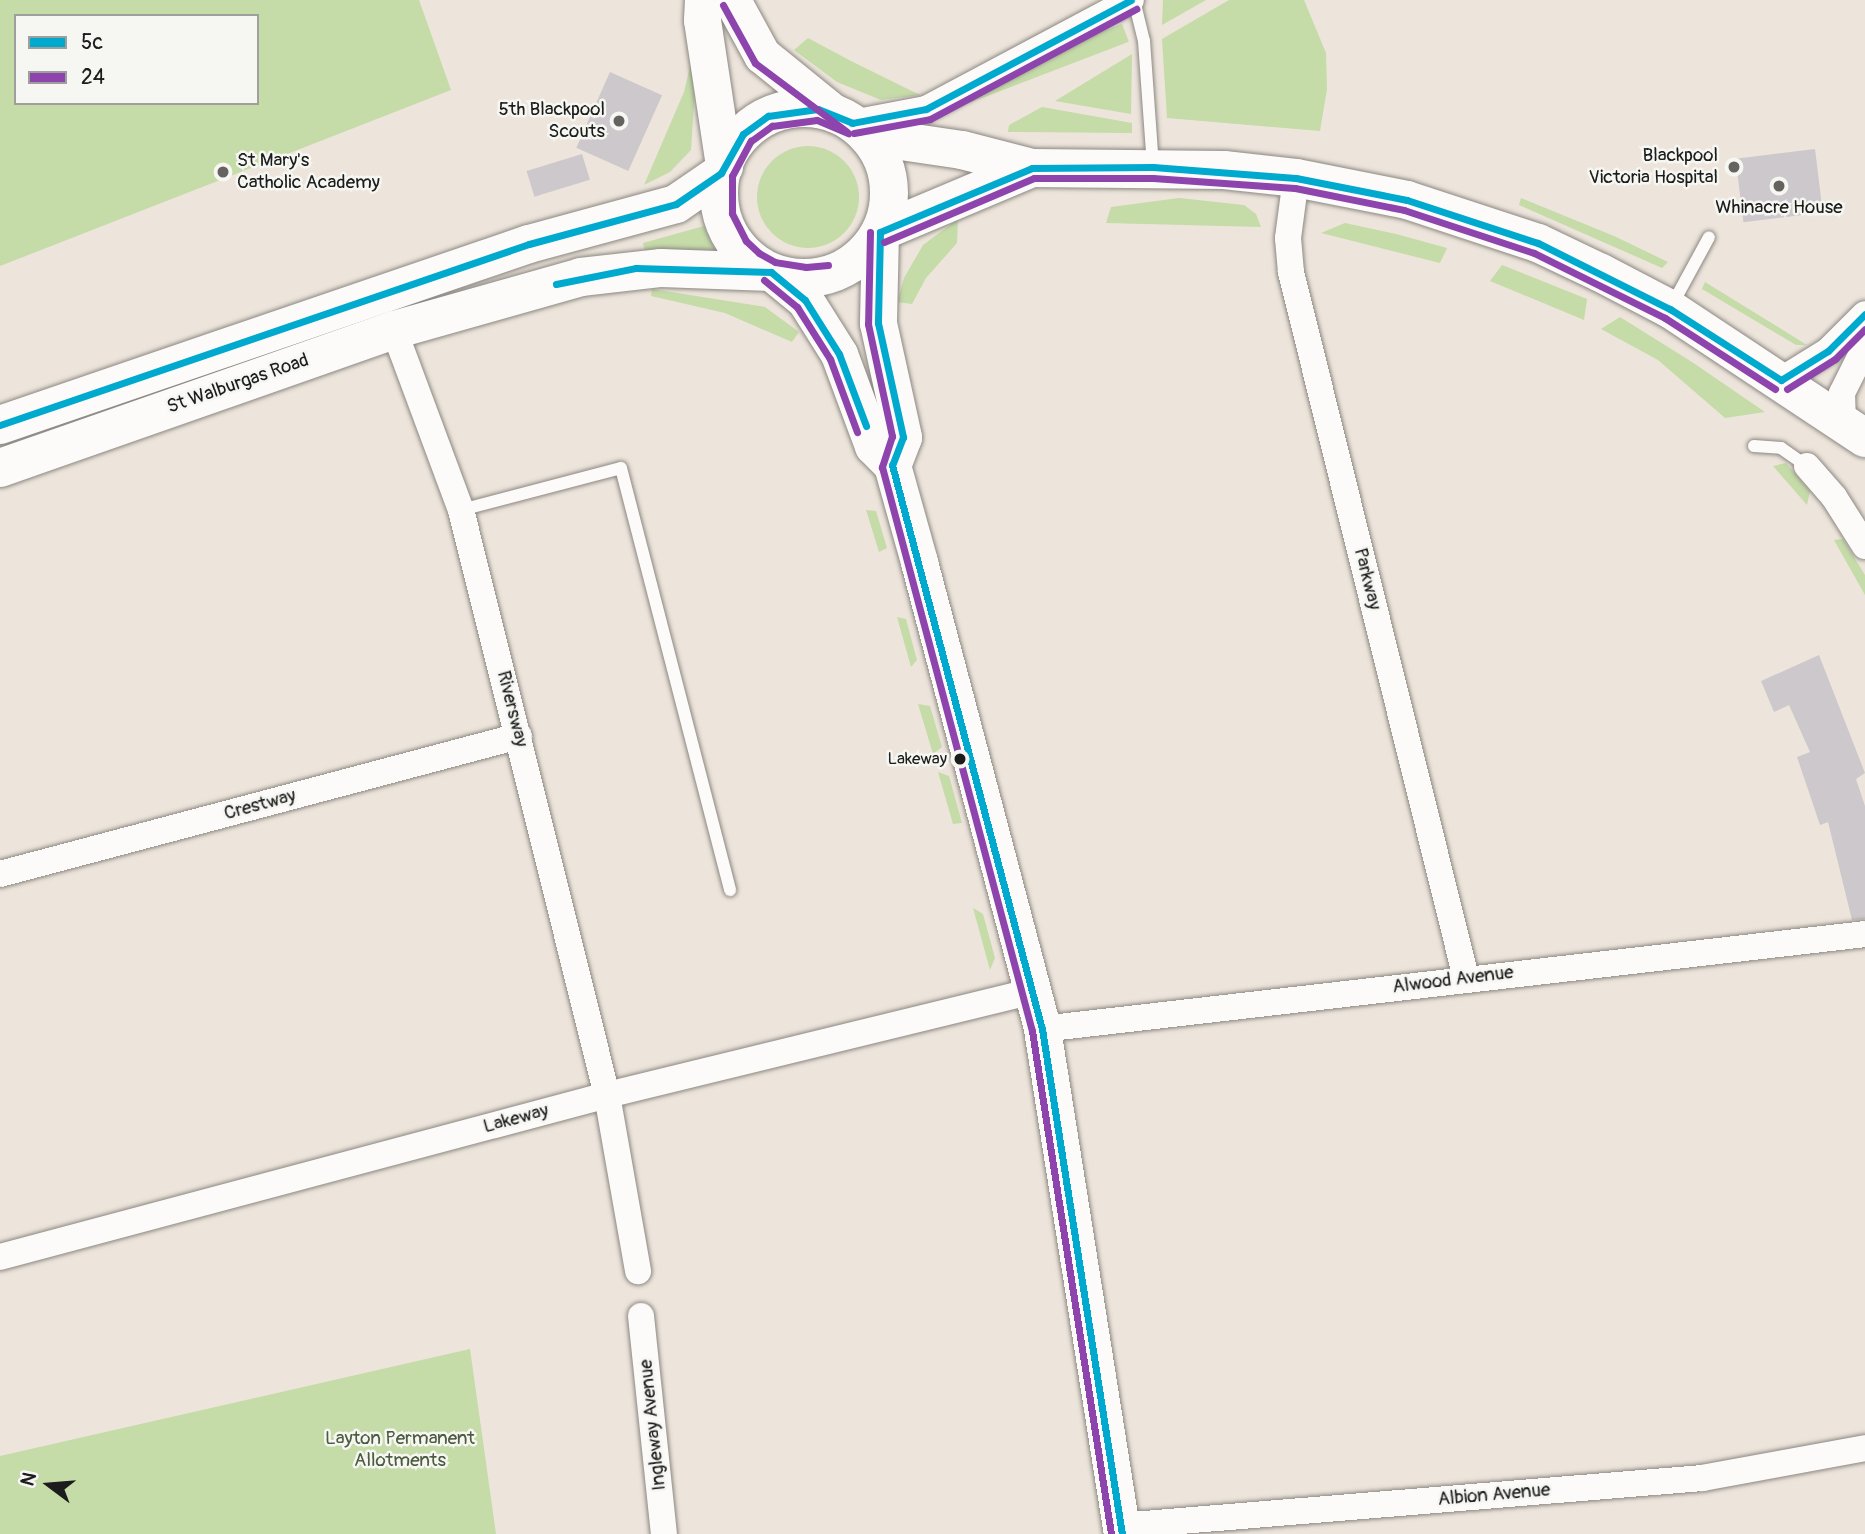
<!DOCTYPE html>
<html>
<head>
<meta charset="utf-8">
<style>
  body { margin:0 }
  #map { position:relative; width:1865px; height:1534px; overflow:hidden; background:#ede5db; font-family:Pangolin,sans-serif }
  div>[style] { position:absolute }
  .green>* { inset:0; background:#c5dba8; transform-origin:0 0 }
  .round { border-radius:50% }
  .building>* { inset:0; background:#cdc8cc; transform-origin:0 0 }
  .roads { filter:drop-shadow(0 0 2px #8b8782) drop-shadow(0 0 2px #8b8782) }
  .service>* { height:12px; margin:-6px; padding:0 6px; transform-origin:6px; border-radius:6px; background:#fcfbfa }
  .minor>* { height:26px; margin:-13px; padding:0 13px; transform-origin:13px; border-radius:13px; background:#fcfbfa }
  .secondary>* { height:37px; margin:-18.5px; padding:0 18.5px; transform-origin:18.5px; border-radius:18.5px; background:#fcfbfa }
  .primary>* { height:38px; margin:-19px; padding:0 19px; transform-origin:19px; border-radius:19px; background:#fcfbfa }
  .primary>.ring { margin:-19px; padding:0; box-sizing:content-box; background:none; border:38px solid #fcfbfa; border-radius:50% }
  .bus-1>* { height:7px; margin:-3.5px; padding:0 3.5px; transform-origin:3.5px; border-radius:3.5px; background:#00a9ce }
  .bus-2>* { height:7px; margin:-3.5px; padding:0 3.5px; transform-origin:3.5px; border-radius:3.5px; background:#8e44ad }
  .dots>* { width:19px; height:19px; translate:-50% -50%; box-sizing:border-box; border:4px solid #f6f6f2; border-radius:50% }
  span { translate:-50% -50%; white-space:nowrap; text-align:center; line-height:1.15; -webkit-text-stroke:5px #f6f6f2; paint-order:stroke }
  .bus-label { font-size:17px; color:#1c1c1c }
  .right { translate:-100% -50%; text-align:right }
  .poi-label { font-size:19px; color:#1c1c1c }
  .left { translate:0 -50%; text-align:left }
  .street-label { font-size:19px; color:#1c1c1c }
  .park-label { font-size:19px; color:#4c5c3f }
  .legend { position:absolute; left:14px; top:14px; width:245px; height:91px; box-sizing:border-box; background:#f6f6f2; border:2px solid #9f9f9c; margin:0; padding:9px 12px; list-style:none; font-size:21px; color:#1c1c1c }
  .legend li { display:flex; align-items:center; gap:14px; height:35px }
  .legend b { width:35px; border:2px solid #9f9f9c }
  .north { position:absolute; left:14px; top:1450px; width:70px; height:70px; -webkit-text-stroke:5px #f6f6f2; paint-order:stroke; rotate:286deg; font-size:19px; font-weight:700; line-height:28px; text-align:center; color:#1c1c1c }
  .north::after { content:''; display:block; margin:auto; width:24px; height:32px; background:#1c1c1c; clip-path:polygon(50% 0,100% 100%,50% 72%,0 100%) }
</style>
</head>
<body>
<div id="map">
  <div class="green">
    <i style="clip-path:polygon(evenodd,0 0,419px 0,451px 90px,0 266px,0 0,16px 16px,257px 16px,257px 103px,16px 103px,16px 16px)"></i>
    <i style="clip-path:polygon(1163px 0,1206px 0,1162px 25px)"></i>
    <i style="clip-path:polygon(1229px 0,1304px 0,1326px 53px,1327px 89px,1320px 131px,1167px 118px,1162px 39px)"></i>
    <i style="left:1122px;top:24px;width:19px;height:173px;rotate:69deg"></i>
    <i style="clip-path:polygon(808px 38px,851px 61px,920px 95px,881px 100px,837px 82px,794px 50px)"></i>
    <i style="clip-path:polygon(1132px 54px,1131px 114px,1055px 101px)"></i>
    <i style="clip-path:polygon(697px 60px,691px 150px,670px 172px,644px 185px,684px 92px,691px 62px)"></i>
    <i style="clip-path:polygon(1042px 107px,1132px 123px,1132px 133px,1008px 132px,1009px 125px)"></i>
    <i class="round" style="left:757px;top:146px;width:102px;height:102px"></i>
    <i style="clip-path:polygon(1179px 198px,1244px 205px,1256px 214px,1261px 227px,1106px 223px,1111px 207px)"></i>
    <i style="clip-path:polygon(1521px 198px,1614px 236px,1668px 262px,1662px 268px,1519px 205px)"></i>
    <i style="clip-path:polygon(958px 219px,957px 243px,926px 278px,912px 304px,897px 302px,904px 278px,923px 245px)"></i>
    <i style="clip-path:polygon(1345px 223px,1396px 234px,1447px 248px,1440px 263px,1321px 233px)"></i>
    <i style="clip-path:polygon(704px 226px,717px 254px,645px 252px,643px 243px)"></i>
    <i style="clip-path:polygon(1502px 265px,1587px 299px,1584px 320px,1490px 281px)"></i>
    <i style="clip-path:polygon(1705px 282px,1807px 345px,1796px 345px,1702px 289px)"></i>
    <i style="clip-path:polygon(652px 289px,765px 307px,799px 332px,792px 342px,725px 313px,651px 296px)"></i>
    <i style="clip-path:polygon(1620px 317px,1692px 362px,1765px 412px,1725px 418px,1658px 360px,1601px 329px)"></i>
    <i style="clip-path:polygon(1786px 463px,1810px 491px,1807px 505px,1773px 466px)"></i>
    <i style="clip-path:polygon(866px 510px,876px 511px,887px 548px,879px 552px)"></i>
    <i style="clip-path:polygon(1843px 539px,1865px 575px,1865px 595px,1834px 540px)"></i>
    <i style="clip-path:polygon(897px 617px,906px 619px,917px 660px,911px 667px)"></i>
    <i style="clip-path:polygon(918px 704px,930px 706px,942px 747px,933px 754px)"></i>
    <i style="clip-path:polygon(938px 772px,949px 776px,962px 823px,953px 824px)"></i>
    <i style="clip-path:polygon(973px 908px,983px 914px,995px 958px,990px 970px)"></i>
    <i style="clip-path:polygon(470px 1349px,496px 1534px,0 1534px,0 1456px)"></i>
  </div>
  <div class="building">
    <i style="left:610px;top:72px;width:57px;height:83px;rotate:24deg"></i>
    <i style="left:1815px;top:149px;width:64px;height:80px;rotate:83deg"></i>
    <i style="left:582px;top:154px;width:27px;height:58px;rotate:73deg"></i>
    <i style="clip-path:polygon(1819px 655px,1865px 773px,1856px 779px,1865px 806px,1865px 919px,1852px 920px,1828px 822px,1820px 825px,1797px 757px,1810px 752px,1789px 705px,1774px 712px,1761px 681px)"></i>
  </div>
  <div class="roads">
    <div class="service">
      <i style="left:1134px;top:0;width:42px;rotate:76.3deg"></i>
      <i style="left:1144px;top:41px;width:125px;rotate:85.9deg"></i>
      <i style="left:1672px;top:305px;width:77px;rotate:-61.4deg"></i>
      <i style="left:1754px;top:446px;width:27px;rotate:4deg"></i>
      <i style="left:1781px;top:448px;width:32px;rotate:35deg"></i>
      <i style="left:461px;top:510px;width:165px;rotate:-14.7deg"></i>
      <i style="left:621px;top:468px;width:436px;rotate:75.5deg"></i>
    </div>
    <div class="minor">
      <i style="left:852px;top:123px;width:75px;rotate:-10.7deg"></i>
      <i style="left:926px;top:109px;width:232px;rotate:-28deg"></i>
      <i style="left:1296px;top:178px;width:61px;rotate:97.6deg"></i>
      <i style="left:1288px;top:238px;width:34px;rotate:85deg"></i>
      <i style="left:1291px;top:272px;width:727px;rotate:76.08deg"></i>
      <i style="left:394px;top:330px;width:192px;rotate:69.6deg"></i>
      <i style="left:461px;top:510px;width:603px;rotate:75.99deg"></i>
      <i style="left:607px;top:1095px;width:179px;rotate:80deg"></i>
      <i style="left:1781px;top:380px;width:55px;rotate:-31.7deg"></i>
      <i style="left:1828px;top:351px;width:52px;rotate:-45deg"></i>
      <i style="left:1843px;top:422px;width:29px;rotate:-92deg"></i>
      <i style="left:1842px;top:393px;width:51px;rotate:-63.4deg"></i>
      <i style="left:1807px;top:466px;width:41px;rotate:48.9deg"></i>
      <i style="left:1834px;top:497px;width:58px;rotate:57.7deg"></i>
      <i style="left:0;top:874px;width:537px;rotate:-14.89deg"></i>
      <i style="left:1042px;top:1029px;width:828px;rotate:-6.58deg"></i>
      <i style="left:0;top:1257px;width:628px;rotate:-14.94deg"></i>
      <i style="left:607px;top:1095px;width:439px;rotate:-13.7deg"></i>
      <i style="left:641px;top:1316px;width:219px;rotate:84deg"></i>
      <i style="left:1120px;top:1526px;width:584px;rotate:-4.71deg"></i>
      <i style="left:1702px;top:1478px;width:166px;rotate:-10.4deg"></i>
    </div>
    <div class="secondary">
      <i style="left:703px;top:0;width:20px;rotate:93deg"></i>
      <i style="left:702px;top:20px;width:148px;rotate:81.4deg"></i>
      <i style="left:732px;top:0;width:63px;rotate:61.4deg"></i>
      <i style="left:762px;top:55px;width:94px;rotate:38.9deg"></i>
      <i style="left:880px;top:232px;width:91px;rotate:91.3deg"></i>
      <i style="left:878px;top:323px;width:117px;rotate:77.6deg"></i>
      <i style="left:903px;top:437px;width:30px;rotate:111deg"></i>
      <i style="left:771px;top:272px;width:44px;rotate:39.5deg"></i>
      <i style="left:805px;top:300px;width:64px;rotate:57.8deg"></i>
      <i style="left:839px;top:354px;width:98px;rotate:69.7deg"></i>
      <i style="left:873px;top:446px;width:27px;rotate:45deg"></i>
      <i style="left:892px;top:465px;width:101px;rotate:74.4deg"></i>
      <i style="left:919px;top:562px;width:483px;rotate:75.2deg"></i>
      <i style="left:1042px;top:1029px;width:511px;rotate:81deg"></i>
    </div>
    <div class="primary">
      <i class="ring" style="left:719px;top:108px;width:132px;height:132px"></i>
      <i style="left:867px;top:136px;width:96px;rotate:8.4deg"></i>
      <i style="left:962px;top:150px;width:72px;rotate:14.4deg"></i>
      <i style="left:1032px;top:168px;width:192px;rotate:0.6deg"></i>
      <i style="left:1224px;top:170px;width:72px;rotate:6.3deg"></i>
      <i style="left:1296px;top:178px;width:113px;rotate:11.2deg"></i>
      <i style="left:1407px;top:200px;width:138px;rotate:18.2deg"></i>
      <i style="left:1538px;top:243px;width:70px;rotate:25.5deg"></i>
      <i style="left:1601px;top:273px;width:78px;rotate:27.6deg"></i>
      <i style="left:1670px;top:309px;width:234px;rotate:33.5deg"></i>
      <i style="left:880px;top:232px;width:165px;rotate:-22.8deg"></i>
      <i style="left:0;top:425px;width:559px;rotate:-18.89deg"></i>
      <i style="left:529px;top:244px;width:152px;rotate:-15.2deg"></i>
      <i style="left:676px;top:204px;width:55px;rotate:-34.6deg"></i>
      <i style="left:0;top:468px;width:417px;rotate:-19.3deg"></i>
      <i style="left:394px;top:330px;width:194px;rotate:-15.8deg"></i>
      <i style="left:581px;top:277px;width:81px;rotate:-6.4deg"></i>
      <i style="left:661px;top:268px;width:110px;rotate:2.1deg"></i>
    </div>
  </div>
  <div class="bus-1">
    <i style="left:852px;top:123px;width:75px;rotate:-10.7deg"></i>
    <i style="left:926px;top:109px;width:232px;rotate:-28deg"></i>
    <i style="left:880px;top:232px;width:91px;rotate:91.3deg"></i>
    <i style="left:878px;top:323px;width:117px;rotate:77.6deg"></i>
    <i style="left:903px;top:437px;width:30px;rotate:111deg"></i>
    <i style="left:892px;top:465px;width:584px;rotate:75.11deg"></i>
    <i style="left:1042px;top:1029px;width:511px;rotate:81deg"></i>
    <i style="left:880px;top:232px;width:165px;rotate:-22.8deg"></i>
    <i style="left:1032px;top:168px;width:121px;rotate:-0.5deg"></i>
    <i style="left:1153px;top:167px;width:143px;rotate:4.4deg"></i>
    <i style="left:1296px;top:178px;width:113px;rotate:11.2deg"></i>
    <i style="left:1407px;top:200px;width:138px;rotate:18.2deg"></i>
    <i style="left:1538px;top:243px;width:148px;rotate:26.6deg"></i>
    <i style="left:1670px;top:309px;width:132px;rotate:32.6deg"></i>
    <i style="left:771px;top:272px;width:44px;rotate:39.5deg"></i>
    <i style="left:805px;top:300px;width:64px;rotate:57.8deg"></i>
    <i style="left:839px;top:354px;width:77px;rotate:69.4deg"></i>
    <i style="left:556px;top:284px;width:82px;rotate:-11.3deg"></i>
    <i style="left:636px;top:268px;width:135px;rotate:1.7deg"></i>
    <i style="left:1781px;top:380px;width:55px;rotate:-31.7deg"></i>
    <i style="left:1828px;top:351px;width:52px;rotate:-45deg"></i>
    <i style="left:0;top:425px;width:559px;rotate:-18.89deg"></i>
    <i style="left:529px;top:244px;width:152px;rotate:-15.2deg"></i>
    <i style="left:676px;top:204px;width:55px;rotate:-34.6deg"></i>
    <i style="left:721px;top:173px;width:45px;rotate:-60.6deg"></i>
    <i style="left:743px;top:134px;width:31px;rotate:-36deg"></i>
    <i style="left:768px;top:116px;width:50px;rotate:-8deg"></i>
    <i style="left:818px;top:109px;width:37px;rotate:22deg"></i>
  </div>
  <div class="bus-2">
    <i style="left:723px;top:5px;width:66px;rotate:61.1deg"></i>
    <i style="left:755px;top:63px;width:114px;rotate:36.8deg"></i>
    <i style="left:854px;top:133px;width:77px;rotate:-10.4deg"></i>
    <i style="left:930px;top:119px;width:234px;rotate:-28.1deg"></i>
    <i style="left:870px;top:232px;width:92px;rotate:91.2deg"></i>
    <i style="left:868px;top:324px;width:115px;rotate:77.9deg"></i>
    <i style="left:892px;top:436px;width:33px;rotate:108deg"></i>
    <i style="left:882px;top:467px;width:584px;rotate:75.11deg"></i>
    <i style="left:1032px;top:1031px;width:509px;rotate:81.07deg"></i>
    <i style="left:884px;top:242px;width:163px;rotate:-23.1deg"></i>
    <i style="left:1034px;top:178px;width:119px"></i>
    <i style="left:1153px;top:178px;width:142px;rotate:4deg"></i>
    <i style="left:1295px;top:188px;width:111px;rotate:11.4deg"></i>
    <i style="left:1404px;top:210px;width:137px;rotate:18.3deg"></i>
    <i style="left:1534px;top:253px;width:146px;rotate:26.4deg"></i>
    <i style="left:1665px;top:318px;width:131px;rotate:32.8deg"></i>
    <i style="left:828px;top:265px;width:22px;rotate:175deg"></i>
    <i style="left:806px;top:267px;width:31px;rotate:-171deg"></i>
    <i style="left:775px;top:262px;width:18px;rotate:-151deg"></i>
    <i style="left:759px;top:253px;width:18px;rotate:-137deg"></i>
    <i style="left:746px;top:241px;width:31px;rotate:-117deg"></i>
    <i style="left:732px;top:213px;width:37px;rotate:-90deg"></i>
    <i style="left:732px;top:176px;width:40px;rotate:-62deg"></i>
    <i style="left:751px;top:141px;width:26px;rotate:-36deg"></i>
    <i style="left:772px;top:126px;width:45px;rotate:-7.6deg"></i>
    <i style="left:817px;top:120px;width:34px;rotate:23deg"></i>
    <i style="left:764px;top:280px;width:43px;rotate:39.3deg"></i>
    <i style="left:797px;top:307px;width:62px;rotate:57.6deg"></i>
    <i style="left:830px;top:359px;width:78px;rotate:69.7deg"></i>
    <i style="left:1787px;top:389px;width:57px;rotate:-32deg"></i>
    <i style="left:1835px;top:359px;width:42px;rotate:-45deg"></i>
  </div>
  <div class="dots">
    <i style="left:619px;top:121px;background:#65625f"></i>
    <i style="left:1734px;top:167px;background:#65625f"></i>
    <i style="left:223px;top:172px;background:#65625f"></i>
    <i style="left:1779px;top:186px;background:#65625f"></i>
    <i style="left:960px;top:759px;background:#1c1c1c"></i>
  </div>
  <div class="bus-label">
    <span class="right" style="left:947px;top:759px">Lakeway</span>
  </div>
  <div class="poi-label">
    <span class="right" style="left:605px;top:121px">5th Blackpool<br>Scouts</span>
    <span class="right" style="left:1718px;top:167px">Blackpool<br>Victoria Hospital</span>
    <span class="left" style="left:237px;top:172px">St Mary's<br>Catholic Academy</span>
    <span style="left:1779px;top:208px">Whinacre House</span>
  </div>
  <div class="street-label">
    <span style="left:238px;top:384px;rotate:-19deg">St Walburgas Road</span>
    <span style="left:1367px;top:579px;rotate:76deg">Parkway</span>
    <span style="left:512px;top:709px;rotate:76deg">Riversway</span>
    <span style="left:260px;top:805px;rotate:-15deg">Crestway</span>
    <span style="left:1453px;top:980px;rotate:-7deg">Alwood Avenue</span>
    <span style="left:516px;top:1119px;rotate:-15deg">Lakeway</span>
    <span style="left:653px;top:1425px;rotate:-96deg">Ingleway Avenue</span>
    <span style="left:1494px;top:1495px;rotate:-5deg">Albion Avenue</span>
  </div>
  <div class="park-label">
    <span style="left:400px;top:1450px">Layton Permanent<br>Allotments</span>
  </div>
  <ul class="legend">
  <li><b style="height:9px;background:#00a9ce"></b>5c</li>
  <li><b style="height:9px;background:#8e44ad"></b>24</li>
  </ul>
  <div class="north">N</div>
</div>
</body>
</html>
